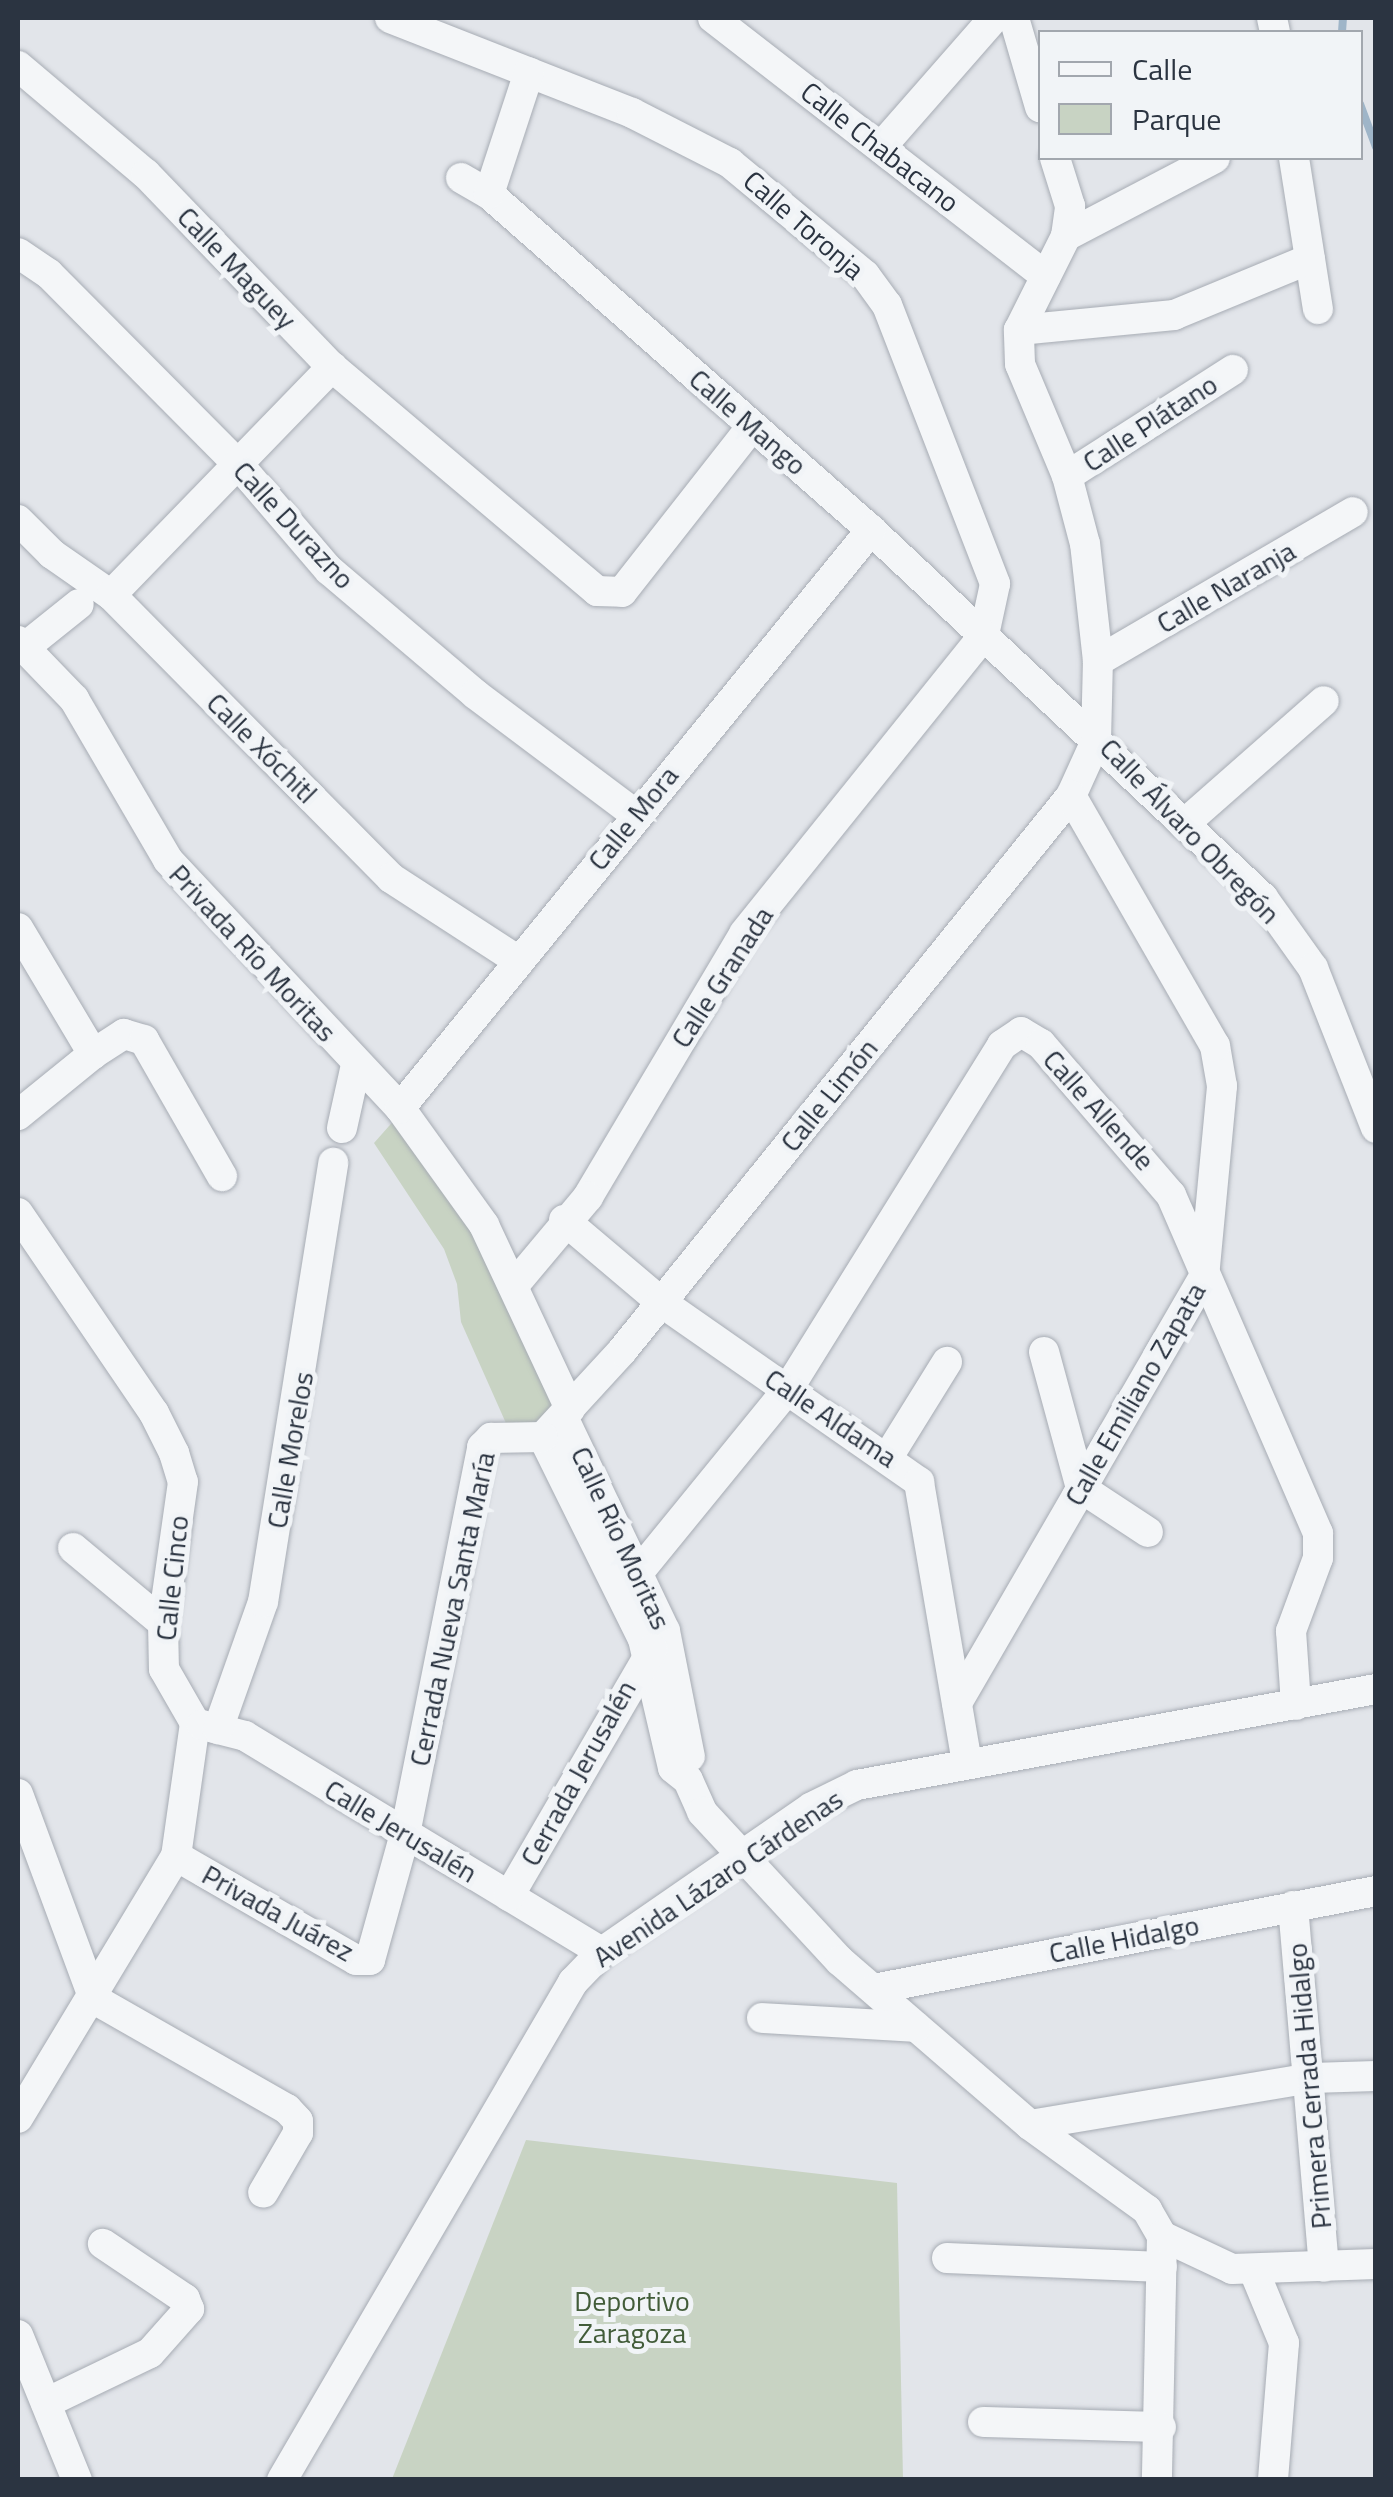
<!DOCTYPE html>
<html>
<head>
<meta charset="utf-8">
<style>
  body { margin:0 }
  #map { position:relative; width:1393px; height:2497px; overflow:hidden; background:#e2e5ea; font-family:"Titillium Web",sans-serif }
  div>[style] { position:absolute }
  .green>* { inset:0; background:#c8d3c3 }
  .stream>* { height:8px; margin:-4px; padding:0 4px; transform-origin:4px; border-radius:4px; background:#9fb5c8 }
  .roads { filter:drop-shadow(0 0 2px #a7acb4) drop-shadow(0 0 2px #a7acb4) }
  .minor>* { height:30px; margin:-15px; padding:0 15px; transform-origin:15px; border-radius:15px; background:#f4f6f8 }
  span { translate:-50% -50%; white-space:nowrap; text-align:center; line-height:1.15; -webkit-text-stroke:10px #f1f4f7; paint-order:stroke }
  .street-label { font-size:28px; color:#2b3441 }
  .park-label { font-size:28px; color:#425c39 }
  .frame { position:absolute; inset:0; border:20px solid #2b3441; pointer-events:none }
  .legend { position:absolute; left:1038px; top:30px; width:325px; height:130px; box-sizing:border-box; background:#f1f4f7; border:2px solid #a2a7ae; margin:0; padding:12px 18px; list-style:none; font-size:30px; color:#2b3441 }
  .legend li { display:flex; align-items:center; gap:20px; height:50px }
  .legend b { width:50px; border:2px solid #a2a7ae }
</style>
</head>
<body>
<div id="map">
  <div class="green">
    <i style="clip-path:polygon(397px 1117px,481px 1227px,568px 1410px,513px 1439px,461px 1322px,457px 1284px,444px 1249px,374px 1143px)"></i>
    <i style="clip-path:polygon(526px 2140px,897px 2183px,903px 2479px,392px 2479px)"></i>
  </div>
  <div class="stream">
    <i style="left:1342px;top:32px;width:14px;rotate:-86deg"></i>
    <i style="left:1360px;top:104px;width:46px;rotate:69.6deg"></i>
  </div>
  <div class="roads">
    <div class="minor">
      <i style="left:390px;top:18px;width:260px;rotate:21.4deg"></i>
      <i style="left:632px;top:113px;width:110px;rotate:27deg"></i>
      <i style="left:730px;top:163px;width:175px;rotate:39.7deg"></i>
      <i style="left:865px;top:275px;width:37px;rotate:54deg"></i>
      <i style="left:887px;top:305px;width:299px;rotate:68.8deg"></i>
      <i style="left:995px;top:584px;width:52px;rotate:102.2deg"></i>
      <i style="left:984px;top:635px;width:383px;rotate:128.8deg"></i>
      <i style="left:744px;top:934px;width:306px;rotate:120.7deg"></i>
      <i style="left:588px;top:1197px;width:114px;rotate:130deg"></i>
      <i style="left:713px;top:18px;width:421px;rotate:37.8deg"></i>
      <i style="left:1014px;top:18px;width:93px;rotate:73.7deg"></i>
      <i style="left:1272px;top:18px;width:14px;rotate:78deg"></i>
      <i style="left:18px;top:66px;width:167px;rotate:40.2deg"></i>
      <i style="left:146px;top:174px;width:268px;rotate:46.1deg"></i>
      <i style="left:332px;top:367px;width:347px;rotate:40.2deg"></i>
      <i style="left:597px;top:591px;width:25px;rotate:2deg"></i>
      <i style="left:622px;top:592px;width:211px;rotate:-51.9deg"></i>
      <i style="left:881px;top:147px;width:171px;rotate:-48.8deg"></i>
      <i style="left:1294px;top:158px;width:153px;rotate:81deg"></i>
      <i style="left:461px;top:178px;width:32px;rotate:30deg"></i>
      <i style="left:489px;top:194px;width:509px;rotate:41.33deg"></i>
      <i style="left:871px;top:530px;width:538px;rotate:43.19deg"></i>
      <i style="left:1263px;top:898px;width:86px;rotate:54.5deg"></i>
      <i style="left:1313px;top:968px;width:172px;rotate:68.5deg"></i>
      <i style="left:489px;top:194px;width:128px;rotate:-71.8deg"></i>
      <i style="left:1066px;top:236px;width:168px;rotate:-27.6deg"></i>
      <i style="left:18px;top:253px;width:37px;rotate:34deg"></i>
      <i style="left:49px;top:274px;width:268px;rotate:45.2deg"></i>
      <i style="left:238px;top:464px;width:140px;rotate:49.4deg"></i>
      <i style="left:329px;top:570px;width:192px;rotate:40.3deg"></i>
      <i style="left:475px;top:694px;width:200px;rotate:36.9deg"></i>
      <i style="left:1019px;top:330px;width:156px;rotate:-5.5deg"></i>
      <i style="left:1174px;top:315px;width:147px;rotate:-22.4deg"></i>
      <i style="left:1067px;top:476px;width:197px;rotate:-32.6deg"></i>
      <i style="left:18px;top:520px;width:48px;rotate:45deg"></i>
      <i style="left:52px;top:554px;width:72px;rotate:34.8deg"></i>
      <i style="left:111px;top:595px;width:398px;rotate:45.3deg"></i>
      <i style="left:391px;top:878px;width:153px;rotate:33deg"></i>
      <i style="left:111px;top:595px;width:318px;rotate:-45.9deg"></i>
      <i style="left:18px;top:641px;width:81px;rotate:46deg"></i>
      <i style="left:74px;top:699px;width:186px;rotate:59.7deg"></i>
      <i style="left:168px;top:860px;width:340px;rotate:46.9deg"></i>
      <i style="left:400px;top:1108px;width:144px;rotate:54.3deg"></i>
      <i style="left:484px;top:1225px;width:203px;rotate:64.9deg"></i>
      <i style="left:24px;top:648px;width:70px;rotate:-38.7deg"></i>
      <i style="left:1098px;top:661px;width:295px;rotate:-30.3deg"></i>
      <i style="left:1184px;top:824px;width:186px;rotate:-41.3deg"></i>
      <i style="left:18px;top:928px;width:147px;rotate:59.2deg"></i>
      <i style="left:93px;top:1054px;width:37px;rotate:-33deg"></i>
      <i style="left:124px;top:1034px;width:21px;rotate:17deg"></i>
      <i style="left:144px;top:1040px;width:157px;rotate:60.2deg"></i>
      <i style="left:400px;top:1108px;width:746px;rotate:-50.82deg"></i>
      <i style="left:18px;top:1115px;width:97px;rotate:-39.1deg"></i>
      <i style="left:342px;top:1128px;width:65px;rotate:-77.5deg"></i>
      <i style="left:18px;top:1213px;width:242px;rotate:55.8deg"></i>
      <i style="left:154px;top:1413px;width:45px;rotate:63.4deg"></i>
      <i style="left:174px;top:1453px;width:30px;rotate:73deg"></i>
      <i style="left:183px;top:1482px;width:142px;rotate:98.1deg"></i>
      <i style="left:163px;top:1623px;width:46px;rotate:88.8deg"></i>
      <i style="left:164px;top:1669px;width:62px;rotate:60.1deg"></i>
      <i style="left:195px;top:1723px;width:134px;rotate:98.1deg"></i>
      <i style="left:176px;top:1856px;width:306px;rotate:121.1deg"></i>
      <i style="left:564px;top:1220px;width:127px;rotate:40.2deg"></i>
      <i style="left:661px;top:1302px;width:315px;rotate:34.9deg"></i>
      <i style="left:919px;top:1482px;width:284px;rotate:80.3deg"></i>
      <i style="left:1044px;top:1352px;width:141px;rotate:74.8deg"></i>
      <i style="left:1081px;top:1488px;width:80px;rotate:33.3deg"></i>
      <i style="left:563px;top:1417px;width:237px;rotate:64.5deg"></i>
      <i style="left:665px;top:1631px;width:128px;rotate:78.8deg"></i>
      <i style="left:543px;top:1437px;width:117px;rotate:-47.4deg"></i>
      <i style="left:622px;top:1351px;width:714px;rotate:-51.03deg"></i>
      <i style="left:1071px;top:796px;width:60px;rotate:-65.6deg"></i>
      <i style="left:1096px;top:741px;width:80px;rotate:-88.6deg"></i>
      <i style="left:1098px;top:661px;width:118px;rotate:-96.3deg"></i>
      <i style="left:1085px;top:544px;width:70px;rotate:-104.8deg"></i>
      <i style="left:1067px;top:476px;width:121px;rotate:-112.8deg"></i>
      <i style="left:1020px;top:364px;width:34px;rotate:-92deg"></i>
      <i style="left:1019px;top:330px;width:105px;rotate:-63.4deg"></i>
      <i style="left:1066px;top:236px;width:30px;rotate:-82deg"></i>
      <i style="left:1070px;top:206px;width:50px;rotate:-107.4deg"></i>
      <i style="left:543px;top:1437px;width:225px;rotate:63.7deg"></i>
      <i style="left:643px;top:1639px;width:132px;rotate:76.9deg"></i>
      <i style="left:673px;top:1768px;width:19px;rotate:39deg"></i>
      <i style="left:688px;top:1780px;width:35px;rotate:66deg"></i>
      <i style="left:702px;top:1812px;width:203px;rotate:47.2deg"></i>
      <i style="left:840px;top:1961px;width:251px;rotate:40.8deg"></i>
      <i style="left:1030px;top:2125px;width:145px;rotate:36deg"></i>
      <i style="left:1147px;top:2210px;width:30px;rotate:60deg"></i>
      <i style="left:1162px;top:2236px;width:244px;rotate:91.2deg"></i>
      <i style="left:888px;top:1457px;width:112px;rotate:-58.2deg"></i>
      <i style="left:73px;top:1548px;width:117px;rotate:39.8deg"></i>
      <i style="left:638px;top:1573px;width:237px;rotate:-50.8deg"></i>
      <i style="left:788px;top:1389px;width:405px;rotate:-58.1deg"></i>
      <i style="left:1002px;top:1045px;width:23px;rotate:-34deg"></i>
      <i style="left:1021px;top:1032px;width:23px;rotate:31deg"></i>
      <i style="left:1041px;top:1044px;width:199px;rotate:49.3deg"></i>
      <i style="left:1171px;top:1195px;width:369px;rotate:66.5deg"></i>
      <i style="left:1318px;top:1533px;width:25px;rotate:90deg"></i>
      <i style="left:1318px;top:1558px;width:78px;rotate:110.3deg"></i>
      <i style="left:1291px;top:1631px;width:74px;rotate:86.1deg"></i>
      <i style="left:957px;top:1703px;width:492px;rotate:-59.9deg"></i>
      <i style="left:1204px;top:1277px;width:192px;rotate:-84.6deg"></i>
      <i style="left:1222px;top:1086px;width:41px;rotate:-99.9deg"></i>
      <i style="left:1215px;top:1046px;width:289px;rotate:-119.9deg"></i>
      <i style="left:202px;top:1725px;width:44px;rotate:14.3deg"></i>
      <i style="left:245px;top:1736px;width:417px;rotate:31.2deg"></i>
      <i style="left:218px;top:1729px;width:135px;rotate:-70.5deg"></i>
      <i style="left:263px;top:1602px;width:445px;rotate:-80.9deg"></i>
      <i style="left:18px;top:1794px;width:219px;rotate:69.7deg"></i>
      <i style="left:94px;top:1999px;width:222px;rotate:29.7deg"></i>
      <i style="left:287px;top:2109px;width:16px;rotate:47deg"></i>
      <i style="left:298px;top:2121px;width:12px;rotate:90deg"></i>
      <i style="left:298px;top:2133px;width:69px;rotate:120.3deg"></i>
      <i style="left:176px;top:1856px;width:208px;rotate:30deg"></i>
      <i style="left:356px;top:1960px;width:14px"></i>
      <i style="left:370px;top:1960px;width:131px;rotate:-74.5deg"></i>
      <i style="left:405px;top:1834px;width:395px;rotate:-78.7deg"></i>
      <i style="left:482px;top:1447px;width:13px;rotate:-45deg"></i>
      <i style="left:491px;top:1438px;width:52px;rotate:-1.1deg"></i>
      <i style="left:509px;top:1896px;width:286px;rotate:-59.8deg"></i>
      <i style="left:1293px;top:1906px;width:362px;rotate:85.1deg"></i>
      <i style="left:874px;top:1989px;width:511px;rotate:-11.05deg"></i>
      <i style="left:762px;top:2018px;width:154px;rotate:3.3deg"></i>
      <i style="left:1030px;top:2125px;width:285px;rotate:-9.5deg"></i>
      <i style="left:1311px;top:2078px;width:65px;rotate:-1.8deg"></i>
      <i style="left:1162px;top:2236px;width:77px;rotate:25.2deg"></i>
      <i style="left:1232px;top:2269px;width:144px;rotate:-2deg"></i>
      <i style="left:947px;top:2258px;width:215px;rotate:2.4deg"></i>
      <i style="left:1254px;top:2271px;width:78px;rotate:67.4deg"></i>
      <i style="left:1284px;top:2343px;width:137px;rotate:94.6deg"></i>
      <i style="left:18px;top:2335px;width:157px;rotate:67.9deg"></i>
      <i style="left:46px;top:2403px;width:115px;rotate:-25.7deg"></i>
      <i style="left:150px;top:2353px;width:59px;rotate:-48.4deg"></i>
      <i style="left:189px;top:2309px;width:11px;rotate:-112deg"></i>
      <i style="left:185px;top:2299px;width:99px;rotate:-146.1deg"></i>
      <i style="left:983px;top:2422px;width:178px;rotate:1.6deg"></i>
      <i style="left:282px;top:2480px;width:577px;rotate:-59.7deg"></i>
      <i style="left:573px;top:1982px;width:42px;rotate:-46deg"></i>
      <i style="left:602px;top:1952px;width:255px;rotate:-34.6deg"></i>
      <i style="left:812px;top:1807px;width:50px;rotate:-26.1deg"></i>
      <i style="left:857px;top:1785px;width:528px;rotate:-10.48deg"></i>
    </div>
  </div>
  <div class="street-label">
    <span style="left:880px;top:147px;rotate:38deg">Calle Chabacano</span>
    <span style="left:804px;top:225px;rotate:41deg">Calle Toronja</span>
    <span style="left:237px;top:268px;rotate:46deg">Calle Maguey</span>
    <span style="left:748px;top:422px;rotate:41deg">Calle Mango</span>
    <span style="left:1150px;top:423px;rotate:-33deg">Calle Plátano</span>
    <span style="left:294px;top:525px;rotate:47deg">Calle Durazno</span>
    <span style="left:1226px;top:587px;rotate:-30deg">Calle Naranja</span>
    <span style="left:262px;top:748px;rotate:45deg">Calle Xóchitl</span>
    <span style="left:633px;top:818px;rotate:-51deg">Calle Mora</span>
    <span style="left:1190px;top:831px;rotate:46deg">Calle Álvaro Obregón</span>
    <span style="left:253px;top:953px;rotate:47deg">Privada Río Moritas</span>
    <span style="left:722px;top:977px;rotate:-57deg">Calle Granada</span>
    <span style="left:829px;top:1095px;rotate:-51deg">Calle Limón</span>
    <span style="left:1099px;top:1110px;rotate:48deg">Calle Allende</span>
    <span style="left:1135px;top:1394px;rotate:-60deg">Calle Emiliano Zapata</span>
    <span style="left:831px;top:1418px;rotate:34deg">Calle Aldama</span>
    <span style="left:290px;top:1450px;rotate:-80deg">Calle Morelos</span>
    <span style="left:621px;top:1538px;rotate:65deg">Calle Río Moritas</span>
    <span style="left:172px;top:1578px;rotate:-84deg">Calle Cinco</span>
    <span style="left:452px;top:1609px;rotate:-78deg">Cerrada Nueva Santa María</span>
    <span style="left:578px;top:1773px;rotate:-61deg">Cerrada Jerusalén</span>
    <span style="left:401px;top:1831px;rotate:31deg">Calle Jerusalén</span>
    <span style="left:718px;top:1878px;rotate:-34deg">Avenida Lázaro Cárdenas</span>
    <span style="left:278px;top:1913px;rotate:29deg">Privada Juárez</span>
    <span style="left:1124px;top:1939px;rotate:-11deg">Calle Hidalgo</span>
    <span style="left:1309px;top:2086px;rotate:-95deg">Primera Cerrada Hidalgo</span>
  </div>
  <div class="park-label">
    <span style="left:632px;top:2317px">Deportivo<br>Zaragoza</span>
  </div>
  <div class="frame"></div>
  <ul class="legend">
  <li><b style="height:12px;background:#f4f6f8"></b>Calle</li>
  <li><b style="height:28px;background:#c8d3c3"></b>Parque</li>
  </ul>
</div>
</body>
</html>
